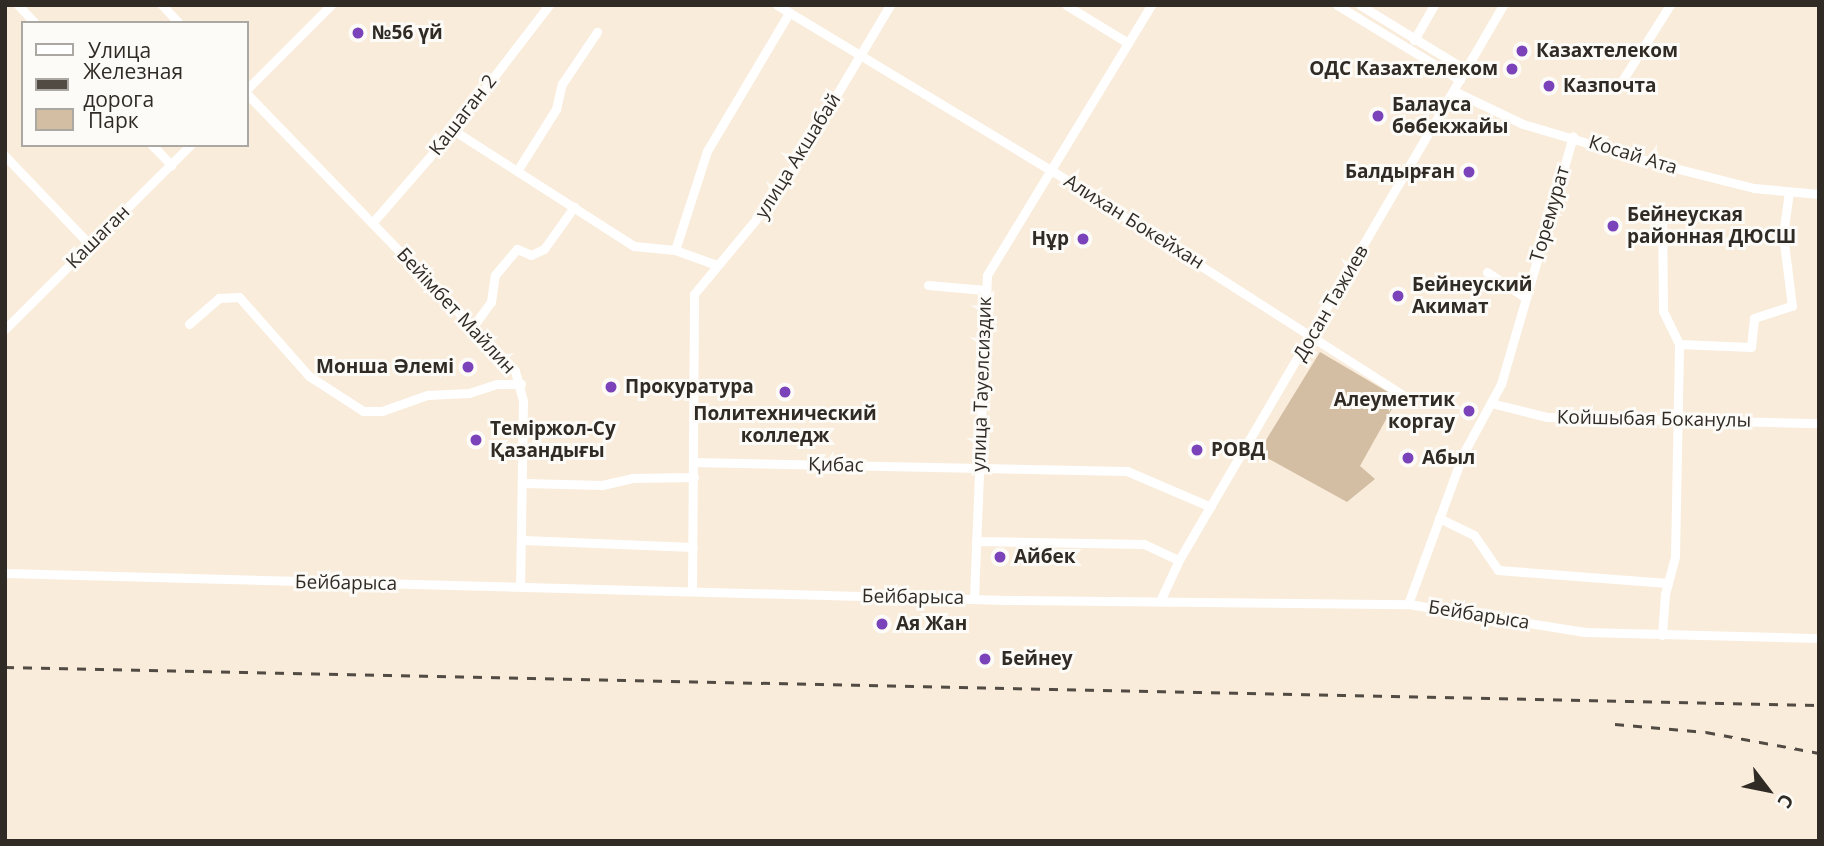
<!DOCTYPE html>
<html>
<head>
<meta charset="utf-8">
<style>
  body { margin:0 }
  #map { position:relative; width:1824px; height:846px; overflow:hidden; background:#f9ecdb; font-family:"Open Sans",sans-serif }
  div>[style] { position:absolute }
  .green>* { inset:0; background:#d3bea4 }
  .minor>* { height:9px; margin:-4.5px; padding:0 4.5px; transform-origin:4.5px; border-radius:4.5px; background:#fff }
  .rail>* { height:2.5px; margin-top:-1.25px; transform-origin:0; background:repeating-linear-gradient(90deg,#514b43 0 9px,transparent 0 18px) }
  .dots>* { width:19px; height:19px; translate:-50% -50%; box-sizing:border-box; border:4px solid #fdfbf7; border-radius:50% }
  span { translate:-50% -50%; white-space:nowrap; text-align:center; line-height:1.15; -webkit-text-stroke:6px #fdfbf7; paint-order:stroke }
  .poi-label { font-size:19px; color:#302b25; font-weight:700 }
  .left { translate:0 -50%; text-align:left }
  .right { translate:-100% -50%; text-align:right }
  .street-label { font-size:19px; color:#302b25 }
  .frame { position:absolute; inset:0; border:7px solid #302b25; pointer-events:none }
  .legend { position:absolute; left:21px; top:21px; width:228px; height:126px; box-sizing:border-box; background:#fdfbf7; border:2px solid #aba8a3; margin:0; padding:9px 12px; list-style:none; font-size:21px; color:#302b25 }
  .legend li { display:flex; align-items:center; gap:14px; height:35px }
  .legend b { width:35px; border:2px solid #aba8a3 }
  .north { position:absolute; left:1733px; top:755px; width:70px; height:70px; -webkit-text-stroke:5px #fdfbf7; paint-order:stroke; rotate:122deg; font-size:19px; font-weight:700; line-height:28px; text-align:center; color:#302b25 }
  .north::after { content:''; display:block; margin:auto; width:24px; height:32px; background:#302b25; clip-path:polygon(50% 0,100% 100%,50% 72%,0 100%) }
</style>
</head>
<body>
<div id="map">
  <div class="green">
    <i style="clip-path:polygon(1320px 352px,1398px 398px,1360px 466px,1375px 479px,1347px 502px,1258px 453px)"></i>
  </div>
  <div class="minor">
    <i style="left:18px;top:5px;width:25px;rotate:47deg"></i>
    <i style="left:162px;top:5px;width:25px;rotate:47deg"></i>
    <i style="left:777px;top:5px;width:320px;rotate:31.1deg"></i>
    <i style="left:1051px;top:170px;width:418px;rotate:32.6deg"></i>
    <i style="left:1066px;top:5px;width:73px;rotate:31.5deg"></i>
    <i style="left:1337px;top:5px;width:144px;rotate:31.4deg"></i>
    <i style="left:1360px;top:5px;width:124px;rotate:31.5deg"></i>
    <i style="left:1414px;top:40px;width:40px;rotate:-60.3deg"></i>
    <i style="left:1620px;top:84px;width:93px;rotate:-57.7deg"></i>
    <i style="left:247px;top:89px;width:119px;rotate:-45deg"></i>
    <i style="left:1454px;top:91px;width:76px;rotate:25.6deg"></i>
    <i style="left:1523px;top:124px;width:134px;rotate:16.5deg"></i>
    <i style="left:1651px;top:162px;width:106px;rotate:14.2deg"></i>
    <i style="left:1754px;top:188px;width:65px;rotate:5.3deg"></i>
    <i style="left:247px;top:94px;width:385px;rotate:45.9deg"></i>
    <i style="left:515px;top:371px;width:31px;rotate:75deg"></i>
    <i style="left:523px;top:401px;width:186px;rotate:90.9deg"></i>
    <i style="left:453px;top:130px;width:215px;rotate:32.7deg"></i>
    <i style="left:634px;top:246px;width:41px;rotate:5.6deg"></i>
    <i style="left:675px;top:250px;width:45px;rotate:19.7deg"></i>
    <i style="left:152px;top:145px;width:28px;rotate:46deg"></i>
    <i style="left:5px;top:156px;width:123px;rotate:46.3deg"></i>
    <i style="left:517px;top:171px;width:73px;rotate:-57.8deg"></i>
    <i style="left:556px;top:109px;width:26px;rotate:-77deg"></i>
    <i style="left:562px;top:84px;width:63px;rotate:-56.1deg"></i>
    <i style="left:1662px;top:212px;width:99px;rotate:89.4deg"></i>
    <i style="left:1663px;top:311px;width:37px;rotate:64deg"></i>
    <i style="left:1679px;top:344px;width:72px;rotate:2.4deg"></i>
    <i style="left:1751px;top:347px;width:29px;rotate:-84deg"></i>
    <i style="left:1754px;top:318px;width:40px;rotate:-18deg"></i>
    <i style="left:1792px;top:306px;width:72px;rotate:-97.2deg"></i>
    <i style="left:1783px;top:235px;width:43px;rotate:-82.1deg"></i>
    <i style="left:373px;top:222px;width:122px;rotate:-49deg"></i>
    <i style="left:453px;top:130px;width:158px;rotate:-52.5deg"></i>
    <i style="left:675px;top:250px;width:104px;rotate:-72.1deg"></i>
    <i style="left:707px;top:151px;width:161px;rotate:-59.3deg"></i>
    <i style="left:1487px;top:272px;width:47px;rotate:33.7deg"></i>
    <i style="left:928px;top:285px;width:57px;rotate:5deg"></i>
    <i style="left:189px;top:324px;width:40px;rotate:-41deg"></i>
    <i style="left:219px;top:298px;width:20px;rotate:-3deg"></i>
    <i style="left:239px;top:297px;width:106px;rotate:48.5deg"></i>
    <i style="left:309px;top:376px;width:64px;rotate:32.9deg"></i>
    <i style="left:363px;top:411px;width:19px"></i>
    <i style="left:382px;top:411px;width:48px;rotate:-19.6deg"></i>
    <i style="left:427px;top:395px;width:42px;rotate:-2.7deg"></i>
    <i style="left:469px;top:393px;width:29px;rotate:-18deg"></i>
    <i style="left:497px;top:384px;width:24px"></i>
    <i style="left:474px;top:325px;width:29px;rotate:-54deg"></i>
    <i style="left:491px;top:302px;width:27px;rotate:-82deg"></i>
    <i style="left:495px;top:275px;width:34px;rotate:-50deg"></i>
    <i style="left:517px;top:249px;width:15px;rotate:23deg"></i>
    <i style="left:531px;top:255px;width:14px;rotate:-25deg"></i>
    <i style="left:544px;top:249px;width:52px;rotate:-54.5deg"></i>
    <i style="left:5px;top:329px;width:261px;rotate:-44.8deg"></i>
    <i style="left:1491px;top:403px;width:58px;rotate:14deg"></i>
    <i style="left:1547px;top:417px;width:272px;rotate:1.3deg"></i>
    <i style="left:694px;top:462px;width:433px;rotate:1.2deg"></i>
    <i style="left:1127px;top:471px;width:91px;rotate:23.2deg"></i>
    <i style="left:525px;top:483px;width:77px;rotate:1.5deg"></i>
    <i style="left:602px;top:485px;width:31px;rotate:-13deg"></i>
    <i style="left:632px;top:478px;width:62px;rotate:-0.9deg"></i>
    <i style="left:1439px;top:518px;width:39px;rotate:26deg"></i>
    <i style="left:1474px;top:535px;width:42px;rotate:55.6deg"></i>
    <i style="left:1498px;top:570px;width:170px;rotate:4.4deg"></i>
    <i style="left:523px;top:540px;width:170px;rotate:2.4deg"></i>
    <i style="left:976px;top:541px;width:168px;rotate:1deg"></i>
    <i style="left:1144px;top:544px;width:38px;rotate:25deg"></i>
    <i style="left:5px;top:573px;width:1002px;rotate:1.54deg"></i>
    <i style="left:1007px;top:600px;width:401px;rotate:0.6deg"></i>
    <i style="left:1408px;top:604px;width:179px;rotate:9deg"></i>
    <i style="left:1585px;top:632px;width:234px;rotate:1.5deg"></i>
    <i style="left:692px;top:591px;width:297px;rotate:-89.6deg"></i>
    <i style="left:694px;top:294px;width:131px;rotate:-50.3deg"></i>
    <i style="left:778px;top:193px;width:219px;rotate:-59.2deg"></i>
    <i style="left:974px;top:598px;width:323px;rotate:-87.7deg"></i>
    <i style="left:987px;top:275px;width:316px;rotate:-58.7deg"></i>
    <i style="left:1160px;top:601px;width:45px;rotate:-65.1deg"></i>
    <i style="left:1179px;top:560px;width:643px;rotate:-59.72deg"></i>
    <i style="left:1408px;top:604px;width:160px;rotate:-69.9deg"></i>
    <i style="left:1463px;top:454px;width:80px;rotate:-61.5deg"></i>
    <i style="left:1501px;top:384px;width:258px;rotate:-73.8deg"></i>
    <i style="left:1662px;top:635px;width:41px;rotate:-85.8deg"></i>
    <i style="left:1665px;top:594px;width:39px;rotate:-75deg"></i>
    <i style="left:1675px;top:556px;width:212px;rotate:-88.9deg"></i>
  </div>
  <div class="rail">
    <i style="left:5px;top:667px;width:1814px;rotate:1.2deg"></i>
    <i style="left:1615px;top:724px;width:91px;rotate:5deg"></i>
    <i style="left:1706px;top:732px;width:115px;rotate:10.5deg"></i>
  </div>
  <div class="dots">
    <i style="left:358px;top:33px;background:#7a43ba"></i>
    <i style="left:1522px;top:51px;background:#7a43ba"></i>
    <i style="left:1512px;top:69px;background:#7a43ba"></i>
    <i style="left:1549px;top:86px;background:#7a43ba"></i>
    <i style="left:1378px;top:116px;background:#7a43ba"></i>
    <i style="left:1469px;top:172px;background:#7a43ba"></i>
    <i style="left:1613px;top:226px;background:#7a43ba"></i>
    <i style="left:1083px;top:239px;background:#7a43ba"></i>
    <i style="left:1398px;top:296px;background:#7a43ba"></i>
    <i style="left:468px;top:367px;background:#7a43ba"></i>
    <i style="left:611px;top:387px;background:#7a43ba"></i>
    <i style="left:785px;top:392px;background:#7a43ba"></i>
    <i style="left:1469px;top:411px;background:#7a43ba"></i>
    <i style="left:476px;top:440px;background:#7a43ba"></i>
    <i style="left:1197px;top:450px;background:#7a43ba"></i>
    <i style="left:1408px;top:458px;background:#7a43ba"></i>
    <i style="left:1000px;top:557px;background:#7a43ba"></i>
    <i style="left:882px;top:624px;background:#7a43ba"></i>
    <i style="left:985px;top:659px;background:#7a43ba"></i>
  </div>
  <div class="poi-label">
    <span class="left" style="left:372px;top:33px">№56 үй</span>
    <span class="left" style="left:1536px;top:51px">Казахтелеком</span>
    <span class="right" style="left:1498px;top:69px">ОДС Казахтелеком</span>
    <span class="left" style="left:1563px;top:86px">Казпочта</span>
    <span class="left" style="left:1392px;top:116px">Балауса<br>бөбекжайы</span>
    <span class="right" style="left:1455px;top:172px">Балдырған</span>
    <span class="left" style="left:1627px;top:226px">Бейнеуская<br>районная ДЮСШ</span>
    <span class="right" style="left:1069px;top:239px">Нұр</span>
    <span class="left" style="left:1412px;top:296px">Бейнеуский<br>Акимат</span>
    <span class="right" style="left:454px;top:367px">Монша Әлемі</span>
    <span class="left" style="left:625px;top:387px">Прокуратура</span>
    <span class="right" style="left:1455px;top:411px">Алеуметтик<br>коргау</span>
    <span style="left:785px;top:425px">Политехнический<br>колледж</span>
    <span class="left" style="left:490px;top:440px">Теміржол-Су<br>Қазандығы</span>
    <span class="left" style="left:1211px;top:450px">РОВД</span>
    <span class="left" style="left:1422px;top:458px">Абыл</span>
    <span class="left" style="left:1014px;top:557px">Айбек</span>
    <span class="left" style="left:896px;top:624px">Ая Жан</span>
    <span class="left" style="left:1001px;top:659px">Бейнеу</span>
  </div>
  <div class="street-label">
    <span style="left:463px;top:115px;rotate:-52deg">Кашаган 2</span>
    <span style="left:1633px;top:155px;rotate:17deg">Косай Ата</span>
    <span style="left:798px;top:156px;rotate:-58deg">улица Акшабай</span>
    <span style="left:1550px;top:214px;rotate:-74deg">Торемурат</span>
    <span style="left:1134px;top:222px;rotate:32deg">Алихан Бокейхан</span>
    <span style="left:98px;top:237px;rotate:-45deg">Кашаган</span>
    <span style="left:1331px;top:303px;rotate:-60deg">Досан Тажиев</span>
    <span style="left:456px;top:311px;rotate:47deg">Бейімбет Майлин</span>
    <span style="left:982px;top:384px;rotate:-88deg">улица Тауелсиздик</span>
    <span style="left:1654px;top:419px;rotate:1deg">Койшыбая Боканулы</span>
    <span style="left:836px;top:465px;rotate:1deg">Қибас</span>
    <span style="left:346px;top:583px;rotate:1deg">Бейбарыса</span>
    <span style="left:913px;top:597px;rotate:1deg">Бейбарыса</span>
    <span style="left:1479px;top:615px;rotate:9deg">Бейбарыса</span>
  </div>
  <div class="frame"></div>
  <ul class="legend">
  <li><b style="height:9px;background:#fff"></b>Улица</li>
  <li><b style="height:9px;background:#514b43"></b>Железная дорога</li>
  <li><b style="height:19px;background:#d3bea4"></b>Парк</li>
  </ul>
  <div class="north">С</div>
</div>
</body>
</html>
